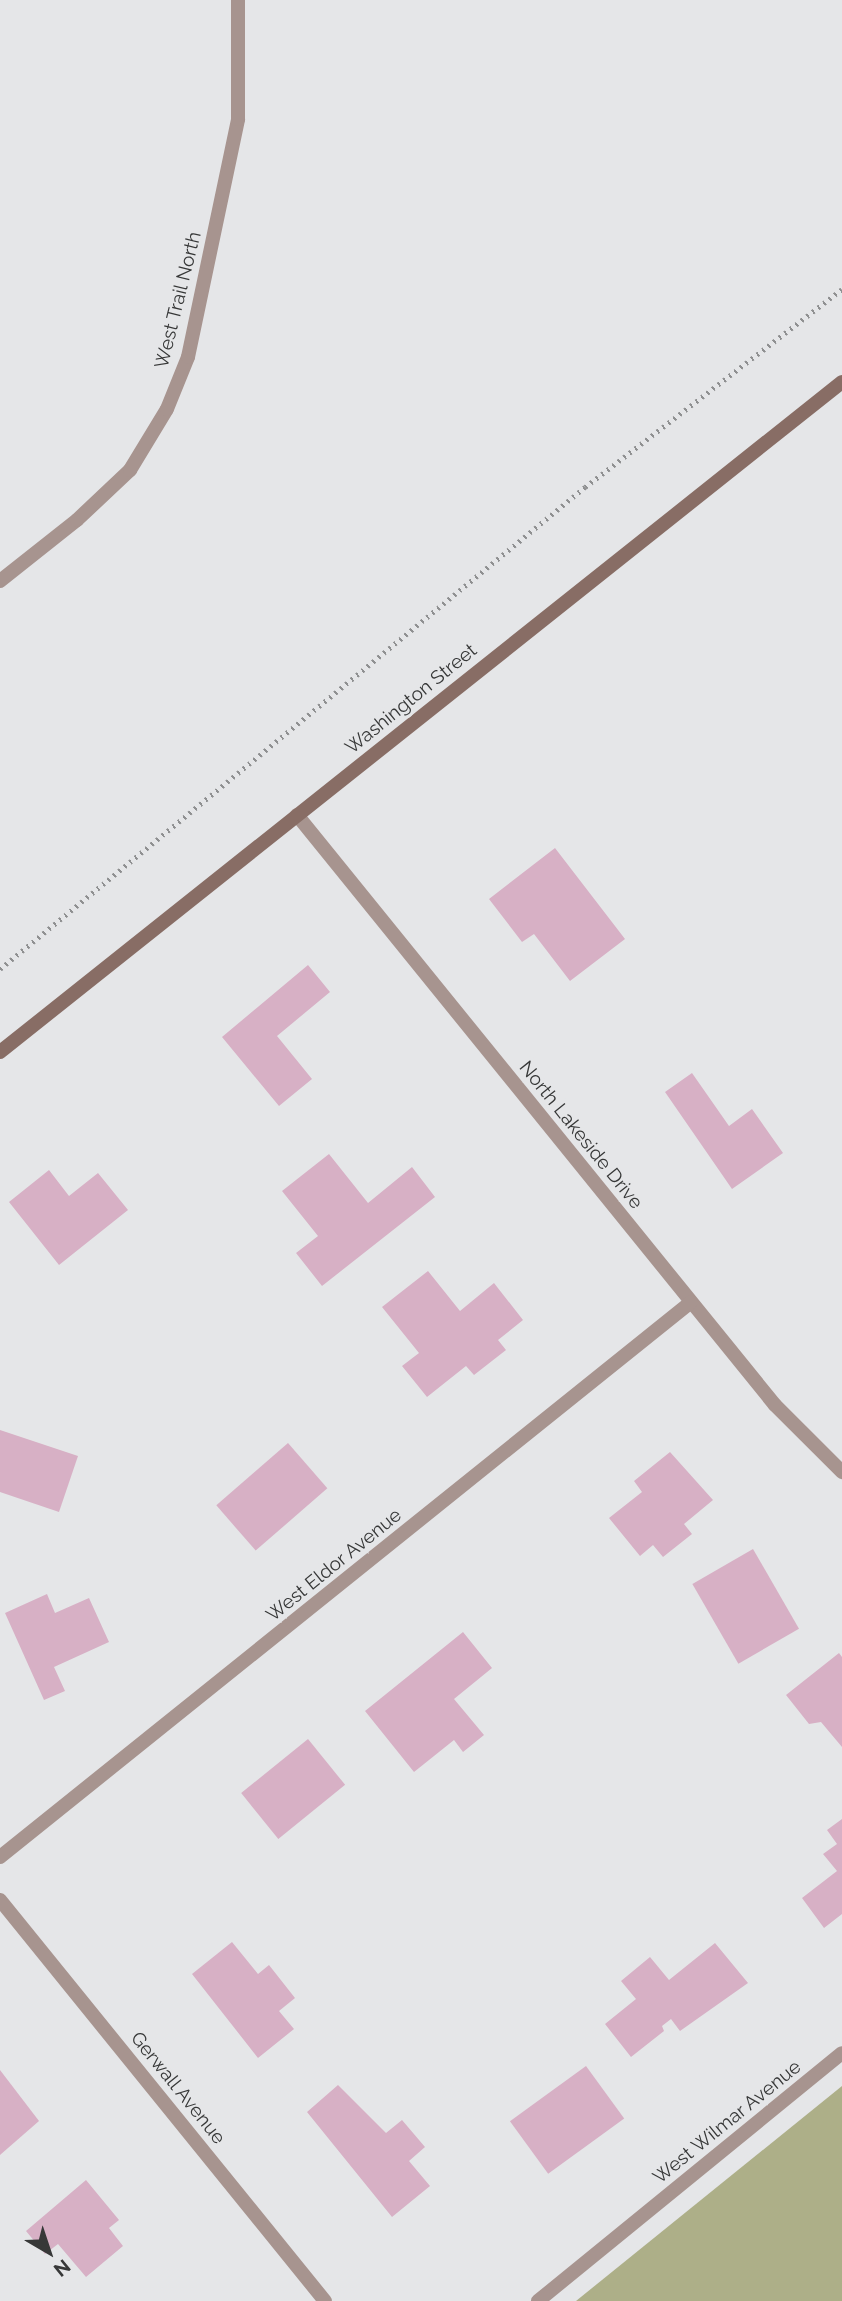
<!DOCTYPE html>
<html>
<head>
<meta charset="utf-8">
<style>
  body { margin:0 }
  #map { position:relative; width:842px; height:2301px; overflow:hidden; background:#e5e6e8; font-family:Raleway,sans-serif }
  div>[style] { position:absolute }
  .forest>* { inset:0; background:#adaf88 }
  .building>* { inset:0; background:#d7b0c5; transform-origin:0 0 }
  .path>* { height:4.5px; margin-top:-2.25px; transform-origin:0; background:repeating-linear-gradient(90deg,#8f9091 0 2px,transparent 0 7px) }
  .street>* { height:14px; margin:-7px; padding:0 7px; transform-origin:7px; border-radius:7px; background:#a7948f }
  .secondary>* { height:14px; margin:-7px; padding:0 7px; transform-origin:7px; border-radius:7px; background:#886d65 }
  span { translate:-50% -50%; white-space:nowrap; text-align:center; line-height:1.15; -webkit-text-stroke:6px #e5e6e8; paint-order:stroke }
  .street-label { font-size:19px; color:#373838 }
  .north { position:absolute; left:14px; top:2217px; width:70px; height:70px; -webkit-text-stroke:5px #e5e6e8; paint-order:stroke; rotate:141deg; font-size:19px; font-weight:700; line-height:28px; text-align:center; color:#373838 }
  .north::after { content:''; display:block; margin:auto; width:24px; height:32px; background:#373838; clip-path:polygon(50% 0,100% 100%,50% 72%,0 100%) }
</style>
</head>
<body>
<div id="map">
  <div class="forest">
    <i style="clip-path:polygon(842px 2086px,842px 2301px,576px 2301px)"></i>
  </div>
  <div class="building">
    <i style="clip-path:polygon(555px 848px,625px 939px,570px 981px,534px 934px,522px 942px,489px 899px)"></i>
    <i style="clip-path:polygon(308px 965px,330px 992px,277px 1036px,312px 1079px,279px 1106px,222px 1037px)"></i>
    <i style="clip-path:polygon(692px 1073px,729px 1126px,752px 1109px,783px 1153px,732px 1189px,665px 1092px)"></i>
    <i style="clip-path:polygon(329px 1154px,368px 1203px,412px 1167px,435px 1197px,322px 1286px,296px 1253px,318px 1236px,282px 1191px)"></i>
    <i style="clip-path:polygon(49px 1170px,69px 1196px,98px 1173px,128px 1210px,59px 1265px,9px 1202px)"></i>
    <i style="clip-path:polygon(428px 1271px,460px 1311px,494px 1283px,523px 1320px,498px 1340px,506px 1350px,474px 1375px,466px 1366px,427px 1397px,402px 1366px,419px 1353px,382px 1307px)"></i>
    <i style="clip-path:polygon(0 1430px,78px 1456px,59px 1512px,0 1492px)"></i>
    <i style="left:288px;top:1443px;width:60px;height:95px;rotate:49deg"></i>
    <i style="clip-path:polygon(670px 1452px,713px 1500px,684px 1524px,692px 1534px,663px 1557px,653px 1545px,640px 1556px,609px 1518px,642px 1492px,634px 1481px)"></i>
    <i style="left:753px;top:1549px;width:92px;height:70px;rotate:60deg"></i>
    <i style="clip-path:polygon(47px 1594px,55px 1613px,89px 1598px,109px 1642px,54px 1667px,65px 1691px,44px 1700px,5px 1613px)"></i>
    <i style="clip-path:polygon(463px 1632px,492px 1668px,454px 1699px,484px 1735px,463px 1752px,454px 1740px,414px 1772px,365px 1711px)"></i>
    <i style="clip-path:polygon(839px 1653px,842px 1657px,842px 1747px,821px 1722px,809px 1724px,786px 1695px)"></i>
    <i style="left:308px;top:1739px;width:59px;height:86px;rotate:51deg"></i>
    <i style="clip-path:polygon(842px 1819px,842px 1914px,824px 1928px,802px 1898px,837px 1871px,823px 1854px,837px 1844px,827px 1830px)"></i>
    <i style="clip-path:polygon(232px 1942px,258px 1974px,269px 1965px,295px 1998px,279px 2011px,294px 2029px,258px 2058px,192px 1974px)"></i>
    <i style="clip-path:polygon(715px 1943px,748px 1983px,680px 2031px,671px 2019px,662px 2026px,664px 2031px,631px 2057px,605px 2024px,636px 1999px,621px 1981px,650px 1957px,669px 1980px)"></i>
    <i style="left:586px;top:2066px;width:65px;height:94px;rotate:54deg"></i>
    <i style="clip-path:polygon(0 2070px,39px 2121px,0 2155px)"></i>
    <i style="clip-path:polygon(338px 2085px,386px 2133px,402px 2120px,425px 2147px,409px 2161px,430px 2186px,392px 2217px,307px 2112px)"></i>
    <i style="clip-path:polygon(86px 2180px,119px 2220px,109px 2228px,123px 2246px,86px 2277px,58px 2244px,45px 2254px,26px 2231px)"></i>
  </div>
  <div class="path">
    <i style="left:0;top:969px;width:758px;rotate:-39.49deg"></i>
    <i style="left:585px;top:487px;width:324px;rotate:-37.6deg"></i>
  </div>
  <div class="street">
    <i style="left:0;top:581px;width:98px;rotate:-38.4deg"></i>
    <i style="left:77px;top:520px;width:73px;rotate:-43.3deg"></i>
    <i style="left:130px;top:470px;width:71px;rotate:-58.8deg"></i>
    <i style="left:167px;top:409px;width:56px;rotate:-68deg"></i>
    <i style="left:188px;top:357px;width:243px;rotate:-78.1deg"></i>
    <i style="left:238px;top:119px;width:119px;rotate:-90deg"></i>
    <i style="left:297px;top:815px;width:759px;rotate:50.99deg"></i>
    <i style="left:775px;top:1405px;width:95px;rotate:45deg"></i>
    <i style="left:0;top:1857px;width:886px;rotate:-38.77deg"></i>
    <i style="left:0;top:1900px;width:516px;rotate:50.98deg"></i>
    <i style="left:538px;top:2301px;width:392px;rotate:-39.2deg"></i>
  </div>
  <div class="secondary">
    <i style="left:0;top:1052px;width:1076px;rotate:-38.51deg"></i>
  </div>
  <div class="street-label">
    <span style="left:178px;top:300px;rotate:-76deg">West Trail North</span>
    <span style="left:411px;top:699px;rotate:-39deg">Washington Street</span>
    <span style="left:581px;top:1135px;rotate:51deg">North Lakeside Drive</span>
    <span style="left:334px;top:1565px;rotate:-39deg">West Eldor Avenue</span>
    <span style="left:178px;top:2088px;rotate:51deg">Gerwall Avenue</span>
    <span style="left:727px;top:2122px;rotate:-39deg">West Wilmar Avenue</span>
  </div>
  <div class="north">N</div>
</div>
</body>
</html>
